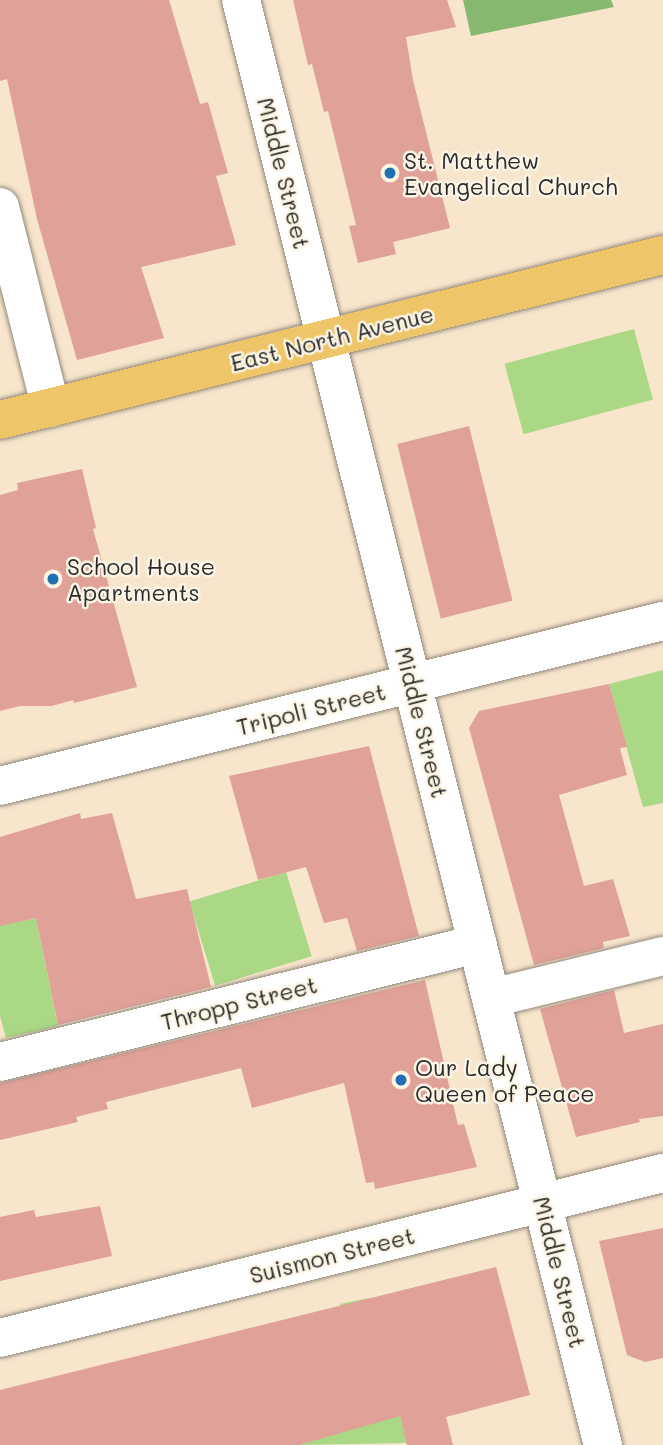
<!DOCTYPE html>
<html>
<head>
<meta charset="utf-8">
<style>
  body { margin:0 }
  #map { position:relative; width:663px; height:1445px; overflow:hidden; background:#f7e5cc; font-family:Mali,sans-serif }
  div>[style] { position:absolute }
  .green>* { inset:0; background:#aad885; transform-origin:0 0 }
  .forest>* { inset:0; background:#87b872 }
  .building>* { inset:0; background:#e0a198; transform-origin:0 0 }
  .roads { filter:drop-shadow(0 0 2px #91887c) drop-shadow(0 0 2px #91887c) }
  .minor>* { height:38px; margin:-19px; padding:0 19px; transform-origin:19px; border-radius:19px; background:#fff }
  .major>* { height:38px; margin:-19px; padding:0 19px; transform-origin:19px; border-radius:19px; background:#eec569 }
  .dots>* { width:19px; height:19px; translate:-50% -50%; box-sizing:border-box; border:4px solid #fcf5e5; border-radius:50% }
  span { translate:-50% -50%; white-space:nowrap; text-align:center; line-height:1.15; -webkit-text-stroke:5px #fcf5e5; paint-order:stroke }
  .poi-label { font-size:23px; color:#2b2b2b }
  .left { translate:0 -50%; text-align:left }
  .street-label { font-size:23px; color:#2b2b2b }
</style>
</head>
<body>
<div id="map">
  <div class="green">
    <i style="left:634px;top:329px;width:73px;height:134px;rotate:75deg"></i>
    <i style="clip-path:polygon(663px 670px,663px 803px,643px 807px,609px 684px)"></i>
    <i style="left:286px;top:872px;width:88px;height:101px;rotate:73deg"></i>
    <i style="clip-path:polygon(36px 918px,58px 1026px,6px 1038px,0 1016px,0 925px)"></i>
    <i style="clip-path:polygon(369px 1298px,407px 1443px,297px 1445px,367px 1425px,340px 1304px)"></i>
  </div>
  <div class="forest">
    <i style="clip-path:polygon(463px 0,611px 0,614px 7px,471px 36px)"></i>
  </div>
  <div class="building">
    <i style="clip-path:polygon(0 0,169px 0,200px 104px,208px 102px,228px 173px,216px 176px,236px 245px,141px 267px,164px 338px,77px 360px,37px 219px,7px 79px,0 81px)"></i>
    <i style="clip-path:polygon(293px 0,447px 0,456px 27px,406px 37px,413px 80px,450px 228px,393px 242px,396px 254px,358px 263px,349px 226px,356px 225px,328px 111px,324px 112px,312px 64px,308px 65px)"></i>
    <i style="left:469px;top:426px;width:180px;height:74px;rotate:76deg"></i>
    <i style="clip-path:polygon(82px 469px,96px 528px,93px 529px,137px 687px,74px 703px,73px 700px,52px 706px,20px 706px,0 711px,0 495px,18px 490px,17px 483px)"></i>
    <i style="clip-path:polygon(609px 684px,627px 747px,620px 748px,627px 775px,559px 795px,584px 886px,613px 879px,630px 936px,603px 942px,604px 948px,534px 965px,469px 728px,479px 711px)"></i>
    <i style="clip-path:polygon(369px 746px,419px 936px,357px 951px,347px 918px,324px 923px,306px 867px,258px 880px,229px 776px)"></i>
    <i style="clip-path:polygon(80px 813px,81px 819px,112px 813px,136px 899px,187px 889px,211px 987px,58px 1025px,36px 918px,0 926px,0 837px)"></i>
    <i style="clip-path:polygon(425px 980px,458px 1125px,464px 1124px,477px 1167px,375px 1189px,374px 1182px,366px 1183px,344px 1083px,252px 1108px,241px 1068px,106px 1102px,108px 1109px,76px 1117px,78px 1122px,0 1140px,0 1083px)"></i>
    <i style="clip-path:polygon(614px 990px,624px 1033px,663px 1024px,663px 1116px,639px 1119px,640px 1122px,576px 1137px,540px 1009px)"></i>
    <i style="clip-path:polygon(100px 1206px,112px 1256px,0 1281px,0 1217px,34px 1210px,36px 1217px)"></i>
    <i style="clip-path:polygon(663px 1228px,663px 1358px,645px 1362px,627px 1355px,599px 1241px)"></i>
    <i style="clip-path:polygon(496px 1267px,530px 1395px,446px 1417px,453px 1445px,407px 1445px,400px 1416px,299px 1445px,0 1445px,0 1390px)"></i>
  </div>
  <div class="roads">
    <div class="minor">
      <i style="left:241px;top:0;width:1490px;rotate:75.94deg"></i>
      <i style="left:0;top:207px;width:207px;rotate:75.8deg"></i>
      <i style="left:0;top:786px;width:683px;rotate:-13.98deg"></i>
      <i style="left:492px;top:998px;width:176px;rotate:-13.8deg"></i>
      <i style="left:0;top:1062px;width:492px;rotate:-13.9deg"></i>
      <i style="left:0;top:1338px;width:683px;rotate:-13.98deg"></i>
    </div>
    <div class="major">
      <i style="left:0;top:420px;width:683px;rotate:-13.98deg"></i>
    </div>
  </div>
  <div class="dots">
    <i style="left:390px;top:173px;background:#1f6fb2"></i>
    <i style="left:53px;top:579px;background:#1f6fb2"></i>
    <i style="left:401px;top:1080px;background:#1f6fb2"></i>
  </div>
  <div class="poi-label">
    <span class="left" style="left:404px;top:173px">St. Matthew<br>Evangelical Church</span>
    <span class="left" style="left:67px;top:579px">School House<br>Apartments</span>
    <span class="left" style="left:415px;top:1080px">Our Lady<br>Queen of Peace</span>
  </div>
  <div class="street-label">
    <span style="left:284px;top:173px;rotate:76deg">Middle Street</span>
    <span style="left:332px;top:338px;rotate:-14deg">East North Avenue</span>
    <span style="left:311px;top:709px;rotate:-14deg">Tripoli Street</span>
    <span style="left:422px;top:722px;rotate:76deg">Middle Street</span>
    <span style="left:239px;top:1003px;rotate:-14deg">Thropp Street</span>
    <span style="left:332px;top:1255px;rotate:-14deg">Suismon Street</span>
    <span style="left:560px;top:1272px;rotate:76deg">Middle Street</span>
  </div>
</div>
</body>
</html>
